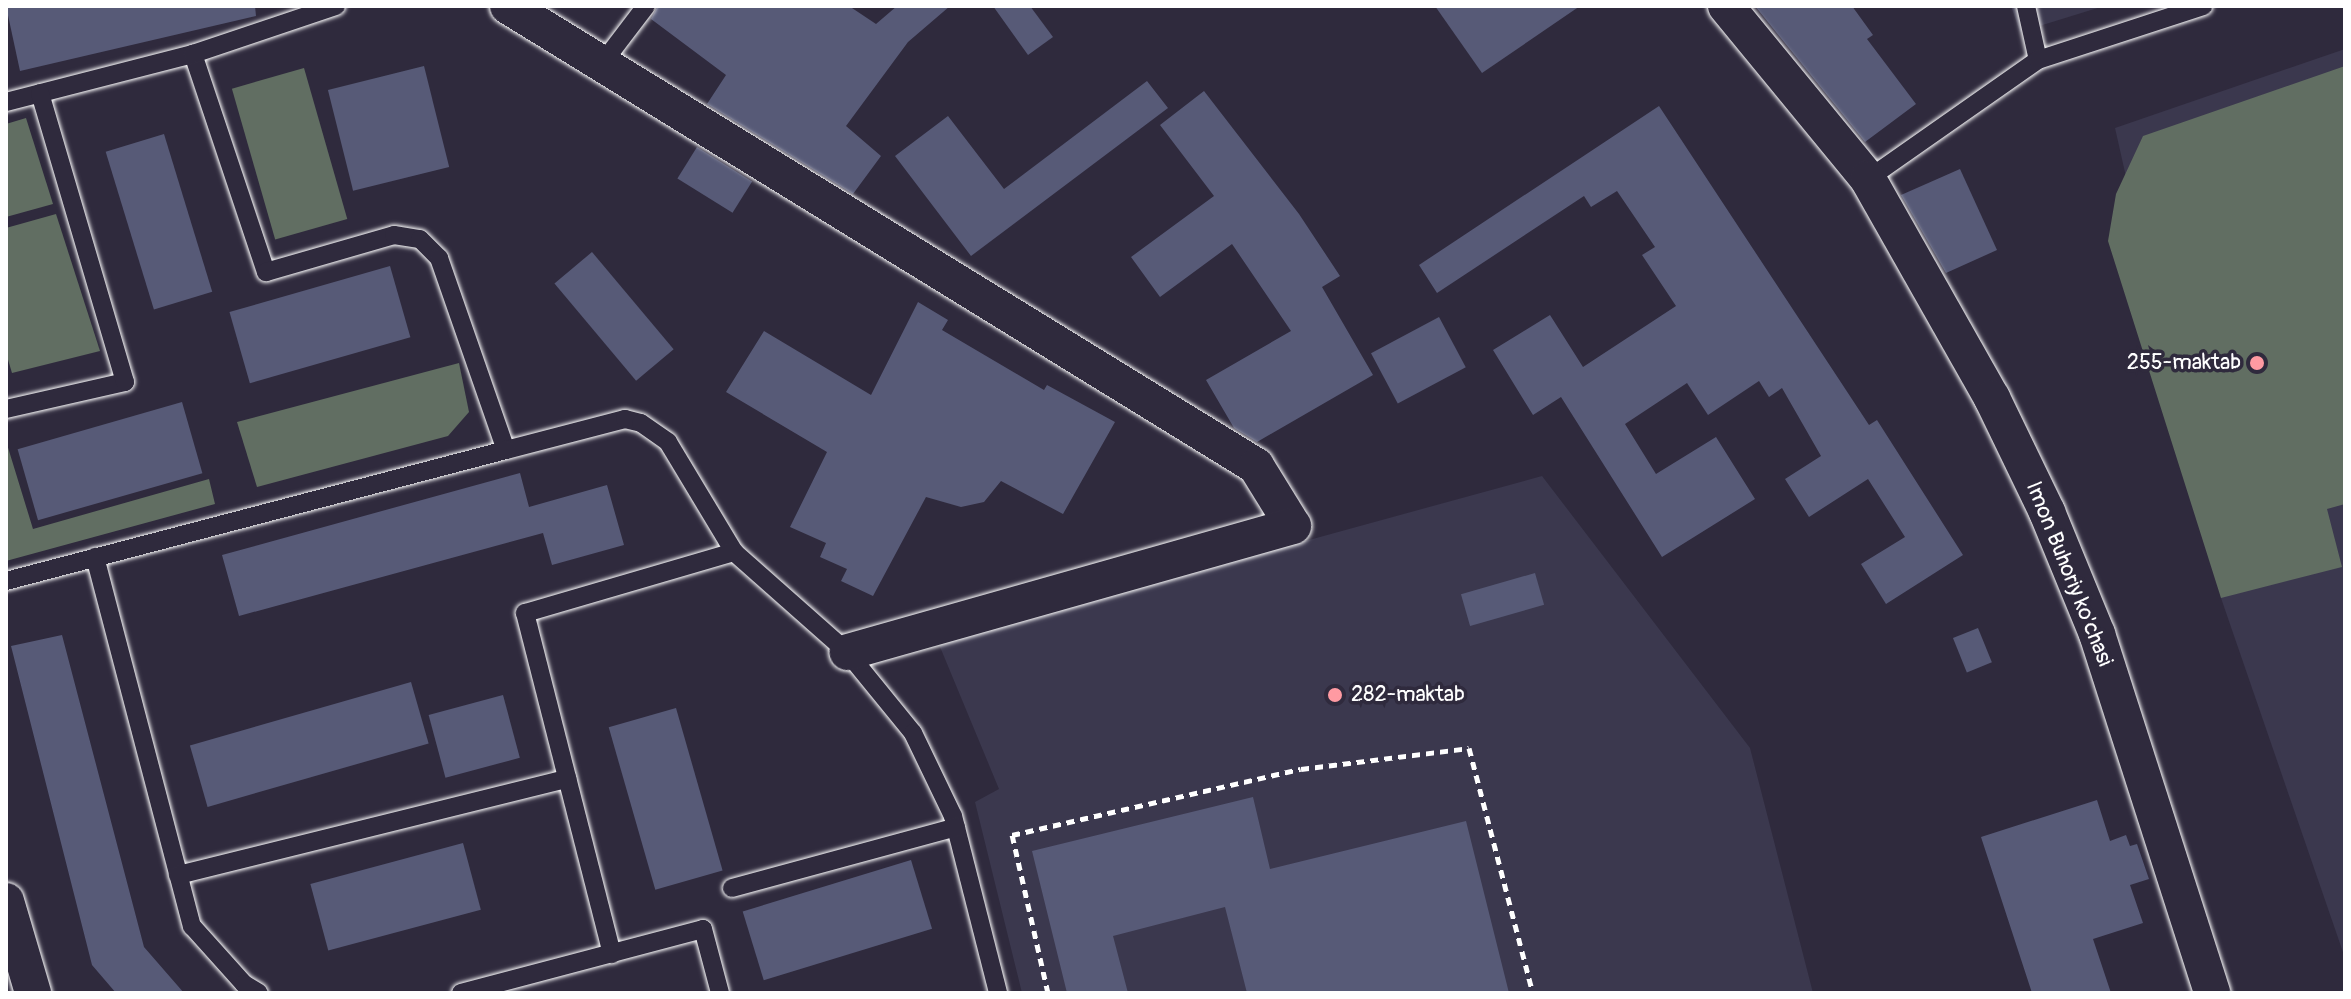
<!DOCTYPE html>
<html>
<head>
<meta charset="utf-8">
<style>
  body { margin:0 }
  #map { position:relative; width:2351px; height:999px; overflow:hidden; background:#2f2a3d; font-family:Pangolin,sans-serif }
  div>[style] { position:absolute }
  .built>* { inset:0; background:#3b384e }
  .green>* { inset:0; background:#616e62; transform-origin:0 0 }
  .building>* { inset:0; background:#575a77; transform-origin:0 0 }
  .path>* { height:5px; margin-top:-2.5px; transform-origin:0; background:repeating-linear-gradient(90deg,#fff 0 8px,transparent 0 14px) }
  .roads { filter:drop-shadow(0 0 2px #fff) drop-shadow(0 0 2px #fff) }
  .lane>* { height:18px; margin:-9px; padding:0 9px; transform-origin:9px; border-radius:9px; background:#2f2a3d }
  .street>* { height:36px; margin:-18px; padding:0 18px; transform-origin:18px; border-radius:18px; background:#2f2a3d }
  .dots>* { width:22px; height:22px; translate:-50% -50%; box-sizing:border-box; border:4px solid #2f2a3d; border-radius:50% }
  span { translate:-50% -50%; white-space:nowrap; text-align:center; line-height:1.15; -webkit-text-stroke:7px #2f2a3d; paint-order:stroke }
  .poi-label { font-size:22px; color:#fff }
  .right { translate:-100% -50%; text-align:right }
  .left { translate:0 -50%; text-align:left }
  .street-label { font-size:22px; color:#fff }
  .frame { position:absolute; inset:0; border:8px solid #fff; pointer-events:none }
</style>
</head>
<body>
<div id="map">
  <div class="built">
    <i style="clip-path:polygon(2011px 6px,2104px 6px,2020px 32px)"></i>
    <i style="clip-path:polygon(2345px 49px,2345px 958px,2221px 598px,2115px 128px)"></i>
    <i style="clip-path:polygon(1542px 476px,1750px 748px,1813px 993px,1022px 993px,975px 802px,999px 789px,938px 642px)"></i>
  </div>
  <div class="green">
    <i style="clip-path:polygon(2345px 66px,2345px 504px,2327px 509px,2342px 567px,2221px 598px,2108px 241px,2116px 194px,2143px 136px)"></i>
    <i style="left:304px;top:68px;width:157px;height:75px;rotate:74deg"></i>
    <i style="clip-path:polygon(26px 118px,53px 204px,6px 217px,6px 124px)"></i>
    <i style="clip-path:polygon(56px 214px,100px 351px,12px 373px,6px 353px,6px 228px)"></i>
    <i style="clip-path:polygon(459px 363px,469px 412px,448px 436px,257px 487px,237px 422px)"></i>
    <i style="clip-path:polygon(6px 441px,33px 529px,209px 479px,215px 504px,6px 561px)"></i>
  </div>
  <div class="building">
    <i style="clip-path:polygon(6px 6px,255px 6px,256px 16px,20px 71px)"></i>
    <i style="clip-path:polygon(658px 6px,849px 6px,876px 24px,897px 6px,950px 6px,908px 42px,846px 126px,881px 156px,853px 194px,707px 104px,726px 75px,651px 19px)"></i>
    <i style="clip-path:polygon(993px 6px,1030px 6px,1053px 37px,1028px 55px)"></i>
    <i style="clip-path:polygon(1435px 6px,1580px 6px,1482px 73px)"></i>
    <i style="clip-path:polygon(1755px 6px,1852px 6px,1873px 35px,1867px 39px,1916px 104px,1865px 142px)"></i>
    <i style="left:424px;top:66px;width:104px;height:99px;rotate:76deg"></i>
    <i style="clip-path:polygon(1147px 81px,1168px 108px,971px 256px,895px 156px,948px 116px,1004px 189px)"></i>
    <i style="clip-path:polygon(1204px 91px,1299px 214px,1340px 276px,1322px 287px,1373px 375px,1257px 442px,1234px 428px,1206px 380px,1291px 331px,1232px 244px,1160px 297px,1131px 257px,1214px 196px,1160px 125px)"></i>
    <i style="clip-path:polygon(1659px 106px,1869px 425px,1877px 420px,1963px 555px,1886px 604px,1861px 564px,1905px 537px,1868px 479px,1809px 517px,1785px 479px,1821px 456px,1782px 388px,1769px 397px,1759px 381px,1708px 415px,1687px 383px,1625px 424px,1656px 474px,1716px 437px,1755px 499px,1662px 557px,1561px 397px,1533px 415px,1493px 350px,1550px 315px,1583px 367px,1676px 306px,1642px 255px,1655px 247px,1617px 191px,1591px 207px,1584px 196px,1437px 293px,1419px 265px)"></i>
    <i style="left:164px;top:134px;width:165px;height:61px;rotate:73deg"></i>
    <i style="left:697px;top:147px;width:65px;height:37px;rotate:32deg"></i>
    <i style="clip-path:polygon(1960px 169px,1997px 250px,1946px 273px,1901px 195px)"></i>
    <i style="left:592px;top:252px;width:127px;height:49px;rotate:50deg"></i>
    <i style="left:390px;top:266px;width:74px;height:167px;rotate:74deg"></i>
    <i style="clip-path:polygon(918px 302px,948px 320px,942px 330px,1044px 390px,1047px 385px,1115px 422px,1063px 514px,1001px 481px,984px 502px,961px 507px,926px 497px,873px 596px,841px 581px,847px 569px,820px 557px,826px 543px,790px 527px,827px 452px,726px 392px,764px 331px,871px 395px)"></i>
    <i style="left:1439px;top:317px;width:57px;height:77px;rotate:62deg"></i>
    <i style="left:182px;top:402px;width:74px;height:171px;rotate:74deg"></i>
    <i style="clip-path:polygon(520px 473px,529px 507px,607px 485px,624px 545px,552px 565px,543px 533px,239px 616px,222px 555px)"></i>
    <i style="left:1535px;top:573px;width:33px;height:77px;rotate:74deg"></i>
    <i style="left:1978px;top:628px;width:37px;height:27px;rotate:68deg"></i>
    <i style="clip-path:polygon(62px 635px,144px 947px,184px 993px,116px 993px,92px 965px,11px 646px)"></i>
    <i style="left:411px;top:682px;width:64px;height:230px;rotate:74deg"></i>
    <i style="left:503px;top:695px;width:65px;height:77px;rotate:75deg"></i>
    <i style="left:676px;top:708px;width:169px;height:70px;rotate:74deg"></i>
    <i style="clip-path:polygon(1253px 797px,1270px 869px,1466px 821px,1509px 993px,1247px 993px,1225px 907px,1113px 936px,1128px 993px,1067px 993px,1032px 851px)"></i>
    <i style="clip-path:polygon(2097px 800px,2110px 841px,2126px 835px,2130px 846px,2137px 844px,2149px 879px,2130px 885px,2143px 923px,2093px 939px,2111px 993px,2032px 993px,1981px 837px)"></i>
    <i style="left:463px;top:843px;width:69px;height:158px;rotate:75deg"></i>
    <i style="left:911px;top:860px;width:72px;height:176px;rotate:73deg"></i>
  </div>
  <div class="path">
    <i style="left:1048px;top:993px;width:162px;rotate:-102.8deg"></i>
    <i style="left:1012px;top:835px;width:296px;rotate:-12.9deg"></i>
    <i style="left:1301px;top:769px;width:169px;rotate:-7.1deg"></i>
    <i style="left:1469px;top:748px;width:253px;rotate:75.4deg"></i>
  </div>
  <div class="roads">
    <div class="lane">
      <i style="left:2026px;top:6px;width:55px;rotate:77.5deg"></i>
      <i style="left:193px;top:54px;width:230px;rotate:71.5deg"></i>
      <i style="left:266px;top:272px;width:133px;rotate:-16.1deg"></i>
      <i style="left:394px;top:235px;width:26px;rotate:9deg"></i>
      <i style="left:420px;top:239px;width:27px;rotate:45deg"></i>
      <i style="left:439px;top:258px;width:203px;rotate:70.8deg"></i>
      <i style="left:506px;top:450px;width:123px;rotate:-14.6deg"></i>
      <i style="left:625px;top:419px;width:16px;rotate:14deg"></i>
      <i style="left:641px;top:423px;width:33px;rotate:35deg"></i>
      <i style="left:668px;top:442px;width:128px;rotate:59deg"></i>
      <i style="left:734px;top:552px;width:151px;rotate:41.5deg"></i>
      <i style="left:847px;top:652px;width:104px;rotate:50.8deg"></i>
      <i style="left:913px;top:733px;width:92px;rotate:64.3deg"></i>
      <i style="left:953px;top:816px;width:183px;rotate:75.7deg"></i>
      <i style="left:601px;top:65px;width:74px;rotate:-52.7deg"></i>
      <i style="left:6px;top:102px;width:193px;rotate:-14.4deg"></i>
      <i style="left:193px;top:54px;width:151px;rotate:-18.6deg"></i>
      <i style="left:1868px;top:179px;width:208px;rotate:-35deg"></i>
      <i style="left:2038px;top:60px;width:174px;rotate:-18.1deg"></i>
      <i style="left:6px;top:409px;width:122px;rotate:-12.8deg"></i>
      <i style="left:125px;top:382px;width:301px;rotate:-106.4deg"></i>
      <i style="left:95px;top:557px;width:382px;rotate:75.3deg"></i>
      <i style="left:192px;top:926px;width:78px;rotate:48.1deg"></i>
      <i style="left:244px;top:984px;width:17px;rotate:31deg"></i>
      <i style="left:6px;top:581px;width:517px;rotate:-14.68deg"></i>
      <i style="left:178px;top:875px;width:401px;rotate:-13.9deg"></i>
      <i style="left:732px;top:888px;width:232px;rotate:-15.2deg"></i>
      <i style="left:612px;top:954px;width:352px;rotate:-104.3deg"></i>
      <i style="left:525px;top:613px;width:218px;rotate:-16.3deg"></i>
      <i style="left:461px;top:993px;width:250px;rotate:-14.8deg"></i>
      <i style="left:703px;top:929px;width:66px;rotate:75.1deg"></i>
    </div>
    <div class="street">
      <i style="left:508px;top:6px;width:878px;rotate:31.59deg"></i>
      <i style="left:1256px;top:466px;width:70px;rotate:58.3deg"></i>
      <i style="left:1293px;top:526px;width:463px;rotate:164.2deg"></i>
      <i style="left:1726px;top:6px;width:224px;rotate:50.6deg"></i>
      <i style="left:1868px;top:179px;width:252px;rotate:60.5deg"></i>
      <i style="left:1992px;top:398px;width:127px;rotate:64.2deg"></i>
      <i style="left:2047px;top:512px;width:132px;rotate:67.7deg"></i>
      <i style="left:2097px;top:634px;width:377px;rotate:72.2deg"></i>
      <i style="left:6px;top:901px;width:96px;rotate:73.6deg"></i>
    </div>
  </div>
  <div class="dots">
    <i style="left:2257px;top:363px;background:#ff9aa2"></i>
    <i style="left:1335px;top:695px;background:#ff9aa2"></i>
  </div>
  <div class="poi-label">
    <span class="right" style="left:2241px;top:363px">255-maktab</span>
    <span class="left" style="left:1351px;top:695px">282-maktab</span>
  </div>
  <div class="street-label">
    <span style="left:2069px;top:574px;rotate:68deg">Imon Buhoriy ko'chasi</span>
  </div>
  <div class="frame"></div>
</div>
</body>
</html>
